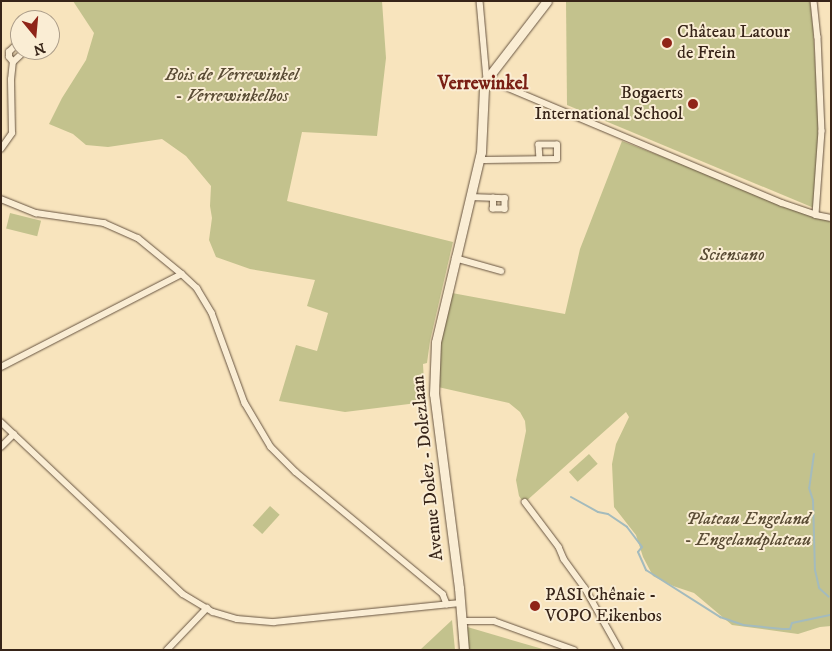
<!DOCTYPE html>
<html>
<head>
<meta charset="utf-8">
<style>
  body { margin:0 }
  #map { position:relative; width:832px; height:651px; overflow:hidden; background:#f8e4bd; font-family:"IM FELL DW Pica",serif }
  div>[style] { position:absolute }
  .green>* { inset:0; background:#c3c28d; transform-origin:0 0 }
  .stream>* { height:2px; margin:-1px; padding:0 1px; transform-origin:1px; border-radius:1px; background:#a4bbbd }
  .roads { filter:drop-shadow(0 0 1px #675441) drop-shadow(0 0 1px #675441) }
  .street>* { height:5.5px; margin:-2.75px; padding:0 2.75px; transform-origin:2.75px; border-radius:2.75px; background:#faedd4 }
  .secondary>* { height:9px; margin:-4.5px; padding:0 4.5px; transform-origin:4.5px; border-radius:4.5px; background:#faedd4 }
  .dots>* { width:14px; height:14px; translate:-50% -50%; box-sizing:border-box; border:2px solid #faedd4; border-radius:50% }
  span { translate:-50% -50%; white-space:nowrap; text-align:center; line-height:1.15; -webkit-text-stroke:4px #faedd4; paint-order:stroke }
  .poi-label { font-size:18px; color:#372418 }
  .left { translate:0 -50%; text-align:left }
  .right { translate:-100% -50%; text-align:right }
  .park-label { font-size:18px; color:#5a4c35; font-style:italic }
  .street-label { font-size:18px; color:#372418 }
  .neighbourhood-label { font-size:19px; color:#7a1f14; font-weight:700 }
  .frame { position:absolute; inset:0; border:2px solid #372418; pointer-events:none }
  .north { position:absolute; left:10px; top:10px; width:50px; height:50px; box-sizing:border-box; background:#faedd4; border:1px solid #ac9d89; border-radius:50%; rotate:163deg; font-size:14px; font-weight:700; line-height:20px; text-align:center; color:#372418 }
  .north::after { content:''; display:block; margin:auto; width:18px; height:22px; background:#8f2418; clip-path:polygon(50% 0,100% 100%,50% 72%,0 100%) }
</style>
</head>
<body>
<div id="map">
  <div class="green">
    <i style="clip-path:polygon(73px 1px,382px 1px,386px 58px,377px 136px,302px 132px,287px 201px,453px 242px,430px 341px,427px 363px,423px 364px,425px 402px,345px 412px,279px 401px,296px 345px,317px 351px,328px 313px,307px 306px,315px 280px,250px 269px,216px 257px,209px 240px,212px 218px,210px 206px,211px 186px,186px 156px,162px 139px,108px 147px,86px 145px,73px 134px,49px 124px,62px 98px,86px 60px,94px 33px)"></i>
    <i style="clip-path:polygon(566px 1px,810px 1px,813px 27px,819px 128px,814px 208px,567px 105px)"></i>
    <i style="clip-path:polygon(622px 141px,831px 222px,831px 626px,820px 627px,798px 634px,732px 625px,694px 593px,673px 586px,653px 576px,643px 557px,636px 535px,614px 507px,612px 464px,616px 444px,629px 417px,626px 412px,524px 503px,519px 496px,516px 480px,526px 431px,525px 421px,520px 412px,509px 403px,438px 387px,439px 347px,452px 293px,565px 314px,580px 249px)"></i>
    <i style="left:10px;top:213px;width:32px;height:16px;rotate:14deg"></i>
    <i style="left:589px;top:454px;width:13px;height:27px;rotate:48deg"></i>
    <i style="left:270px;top:506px;width:13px;height:26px;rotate:42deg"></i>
    <i style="clip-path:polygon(452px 620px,455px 650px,420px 650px)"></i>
    <i style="clip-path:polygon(464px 626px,546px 650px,466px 650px)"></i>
  </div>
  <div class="stream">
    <i style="left:814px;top:454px;width:34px;rotate:98deg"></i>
    <i style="left:809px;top:488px;width:13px;rotate:72deg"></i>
    <i style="left:813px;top:500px;width:70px;rotate:88.4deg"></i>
    <i style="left:815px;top:570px;width:18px;rotate:77deg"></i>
    <i style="left:819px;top:588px;width:13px;rotate:42deg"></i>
    <i style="left:571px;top:497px;width:31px;rotate:29deg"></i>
    <i style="left:598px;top:512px;width:10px;rotate:11deg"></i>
    <i style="left:608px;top:514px;width:23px;rotate:34deg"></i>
    <i style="left:627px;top:527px;width:25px;rotate:53deg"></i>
    <i style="left:642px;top:547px;width:6px;rotate:129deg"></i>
    <i style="left:638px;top:552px;width:20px;rotate:66deg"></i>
    <i style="left:646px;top:570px;width:88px;rotate:32.4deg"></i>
    <i style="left:720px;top:617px;width:24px;rotate:19deg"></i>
    <i style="left:743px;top:625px;width:40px;rotate:5.7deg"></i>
    <i style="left:783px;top:629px;width:7px"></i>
    <i style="left:790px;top:629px;width:6px;rotate:-72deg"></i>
    <i style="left:792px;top:623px;width:40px;rotate:-12deg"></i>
  </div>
  <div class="roads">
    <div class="street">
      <i style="left:480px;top:1px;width:78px;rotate:84.9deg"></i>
      <i style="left:487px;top:79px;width:320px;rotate:22.8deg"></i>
      <i style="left:782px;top:203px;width:36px;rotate:19deg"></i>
      <i style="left:816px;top:215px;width:15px;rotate:11deg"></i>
      <i style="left:814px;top:1px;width:36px;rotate:84deg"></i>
      <i style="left:818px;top:37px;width:94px;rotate:87.6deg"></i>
      <i style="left:822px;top:131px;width:84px;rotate:94.1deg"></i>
      <i style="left:13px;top:62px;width:6px;rotate:-129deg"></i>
      <i style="left:9px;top:57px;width:5px;rotate:-90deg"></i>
      <i style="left:9px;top:52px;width:16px;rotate:-45deg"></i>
      <i style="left:1px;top:149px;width:19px;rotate:-55deg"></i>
      <i style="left:12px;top:133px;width:53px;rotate:-91.1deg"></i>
      <i style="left:11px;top:80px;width:18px;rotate:-84deg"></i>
      <i style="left:13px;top:62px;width:18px;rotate:-43deg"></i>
      <i style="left:479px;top:160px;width:6px"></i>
      <i style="left:485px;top:160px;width:72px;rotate:-0.8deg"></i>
      <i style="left:557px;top:159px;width:14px;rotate:-90deg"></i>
      <i style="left:557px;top:145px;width:18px;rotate:180deg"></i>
      <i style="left:539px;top:145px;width:14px;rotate:86deg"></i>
      <i style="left:470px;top:197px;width:35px;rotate:2deg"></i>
      <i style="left:505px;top:198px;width:11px;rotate:90deg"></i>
      <i style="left:505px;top:209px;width:12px;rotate:180deg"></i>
      <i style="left:493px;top:209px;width:11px;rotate:-90deg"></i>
      <i style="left:1px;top:199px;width:38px;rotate:22deg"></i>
      <i style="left:36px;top:213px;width:69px;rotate:8.4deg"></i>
      <i style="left:104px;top:223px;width:37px;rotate:24deg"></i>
      <i style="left:138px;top:238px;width:57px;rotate:39.3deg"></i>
      <i style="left:182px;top:274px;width:21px;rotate:43deg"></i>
      <i style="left:197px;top:288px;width:29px;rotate:59deg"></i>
      <i style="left:212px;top:313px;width:96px;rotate:69.9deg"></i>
      <i style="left:245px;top:403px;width:51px;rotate:59.4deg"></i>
      <i style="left:271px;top:447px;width:35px;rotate:45deg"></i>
      <i style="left:296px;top:472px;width:191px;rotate:39.7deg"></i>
      <i style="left:443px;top:594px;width:11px;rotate:68deg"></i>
      <i style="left:455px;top:258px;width:48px;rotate:15.8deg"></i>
      <i style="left:1px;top:367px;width:203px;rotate:-27.2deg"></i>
      <i style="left:1px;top:422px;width:250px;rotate:43.4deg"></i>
      <i style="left:183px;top:594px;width:35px;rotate:31deg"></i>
      <i style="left:213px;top:612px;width:25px;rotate:16deg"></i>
      <i style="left:237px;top:619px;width:37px;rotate:5deg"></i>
      <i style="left:274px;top:622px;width:187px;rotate:-5.8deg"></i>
      <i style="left:1px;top:447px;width:18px;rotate:-45deg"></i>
      <i style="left:525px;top:502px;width:56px;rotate:52.9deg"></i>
      <i style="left:559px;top:547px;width:13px;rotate:67deg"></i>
      <i style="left:564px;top:559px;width:36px;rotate:54deg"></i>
      <i style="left:585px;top:588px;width:71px;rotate:60.6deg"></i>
      <i style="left:462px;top:621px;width:32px"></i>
      <i style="left:494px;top:621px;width:85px;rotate:19.9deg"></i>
      <i style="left:167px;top:650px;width:58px;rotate:-46.4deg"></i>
    </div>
    <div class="secondary">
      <i style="left:464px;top:650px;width:62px;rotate:-94.6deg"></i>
      <i style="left:459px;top:588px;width:196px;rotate:-97.3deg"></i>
      <i style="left:434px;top:394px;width:52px;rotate:-87.8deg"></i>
      <i style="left:436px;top:342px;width:195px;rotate:-76.7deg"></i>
      <i style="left:481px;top:152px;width:63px;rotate:-87.3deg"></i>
      <i style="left:484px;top:89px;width:10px;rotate:-73deg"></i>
      <i style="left:487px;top:79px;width:98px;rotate:-52.4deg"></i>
    </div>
  </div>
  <div class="dots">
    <i style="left:667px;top:43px;background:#8f2418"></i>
    <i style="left:693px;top:104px;background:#8f2418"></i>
    <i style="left:535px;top:606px;background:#8f2418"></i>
  </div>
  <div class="poi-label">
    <span class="left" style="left:677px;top:43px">Château Latour<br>de Frein</span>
    <span class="right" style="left:683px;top:104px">Bogaerts<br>International School</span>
    <span class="left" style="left:545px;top:606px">PASI Chênaie -<br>VOPO Eikenbos</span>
  </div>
  <div class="park-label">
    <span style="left:232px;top:86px">Bois de Verrewinkel<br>- Verrewinkelbos</span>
    <span style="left:732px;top:255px">Sciensano</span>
    <span style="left:748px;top:530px">Plateau Engeland<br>- Engelandplateau</span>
  </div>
  <div class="street-label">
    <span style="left:428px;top:468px;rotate:-96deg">Avenue Dolez - Dolezlaan</span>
  </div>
  <div class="neighbourhood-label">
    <span style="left:483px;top:84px">Verrewinkel</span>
  </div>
  <div class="frame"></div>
  <div class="north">N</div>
</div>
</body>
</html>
